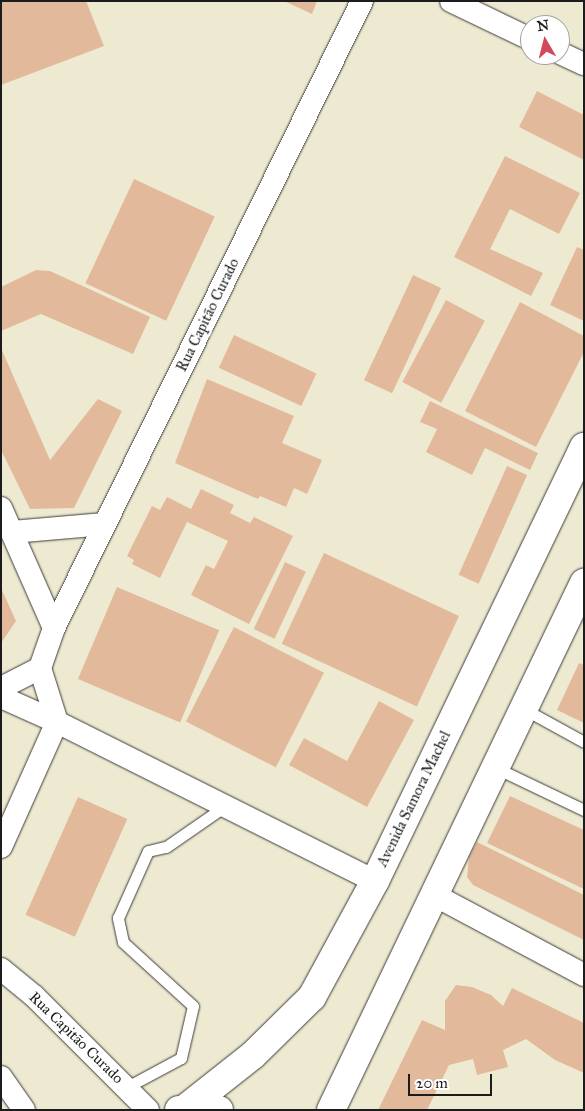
<!DOCTYPE html>
<html>
<head>
<meta charset="utf-8">
<style>
  body { margin:0 }
  #map { position:relative; width:585px; height:1111px; overflow:hidden; background:#eeead2; font-family:"IM FELL Great Primer",serif }
  div>[style] { position:absolute }
  .building>* { inset:0; background:#e2ba9b; transform-origin:0 0 }
  .roads { filter:drop-shadow(0 0 1px #3c3b37) drop-shadow(0 0 1px #3c3b37) }
  .service>* { height:11px; margin:-5.5px; padding:0 5.5px; transform-origin:5.5px; border-radius:5.5px; background:#fff }
  .minor>* { height:22px; margin:-11px; padding:0 11px; transform-origin:11px; border-radius:11px; background:#fff }
  .tertiary>* { height:28px; margin:-14px; padding:0 14px; transform-origin:14px; border-radius:14px; background:#fff }
  span { translate:-50% -50%; white-space:nowrap; text-align:center; line-height:1.15; -webkit-text-stroke:5px #fff; paint-order:stroke }
  .street-label { font-size:15px; color:#1c1c1c }
  .frame { position:absolute; inset:0; border:2px solid #1c1c1c; pointer-events:none }
  .north { position:absolute; left:520px; top:15px; width:50px; height:50px; box-sizing:border-box; background:#fff; border:1px solid #a4a4a4; border-radius:50%; rotate:352deg; font-size:14px; font-weight:700; line-height:20px; text-align:center; color:#1c1c1c }
  .north::after { content:''; display:block; margin:auto; width:18px; height:22px; background:#d1495b; clip-path:polygon(50% 0,100% 100%,50% 72%,0 100%) }
  .scale { position:absolute; left:408px; top:1074px; width:84px; height:22px; box-sizing:border-box; border:2px solid #1c1c1c; border-top:0; padding-left:6px; font-size:15px; line-height:18px; white-space:nowrap; color:#1c1c1c; -webkit-text-stroke:4px #fff; paint-order:stroke }
</style>
</head>
<body>
<div id="map">
  <div class="building">
    <i style="clip-path:polygon(1px 1px,86px 1px,104px 46px,1px 85px)"></i>
    <i style="clip-path:polygon(284px 1px,317px 1px,312px 14px)"></i>
    <i style="clip-path:polygon(537px 91px,584px 115px,584px 160px,519px 127px)"></i>
    <i style="clip-path:polygon(505px 156px,580px 193px,559px 234px,510px 209px,490px 249px,543px 273px,531px 296px,454px 257px)"></i>
    <i style="left:134px;top:179px;width:89px;height:115px;rotate:25deg"></i>
    <i style="clip-path:polygon(577px 247px,584px 250px,584px 321px,550px 305px)"></i>
    <i style="clip-path:polygon(36px 270px,50px 271px,150px 317px,133px 354px,41px 314px,1px 331px,1px 287px)"></i>
    <i style="left:413px;top:275px;width:31px;height:116px;rotate:25deg"></i>
    <i style="left:446px;top:300px;width:44px;height:93px;rotate:28deg"></i>
    <i style="clip-path:polygon(520px 302px,584px 336px,584px 352px,536px 447px,465px 411px)"></i>
    <i style="left:234px;top:335px;width:91px;height:36px;rotate:25deg"></i>
    <i style="clip-path:polygon(1px 348px,50px 460px,98px 399px,122px 411px,74px 508px,30px 509px,1px 450px)"></i>
    <i style="clip-path:polygon(207px 379px,294px 416px,282px 443px,322px 460px,307px 494px,294px 488px,286px 507px,260px 496px,258px 499px,175px 463px)"></i>
    <i style="clip-path:polygon(430px 401px,538px 453px,530px 470px,485px 448px,472px 475px,426px 452px,437px 429px,420px 422px)"></i>
    <i style="left:507px;top:466px;width:22px;height:119px;rotate:24deg"></i>
    <i style="clip-path:polygon(201px 489px,234px 505px,230px 513px,250px 523px,254px 517px,293px 536px,249px 624px,191px 595px,206px 565px,214px 569px,228px 541px,187px 522px,160px 578px,132px 564px,134px 560px,127px 556px,152px 506px,160px 510px,167px 497px,191px 509px)"></i>
    <i style="left:324px;top:553px;width:149px;height:100px;rotate:25deg"></i>
    <i style="left:285px;top:562px;width:23px;height:74px;rotate:25deg"></i>
    <i style="left:117px;top:587px;width:111px;height:100px;rotate:23deg"></i>
    <i style="clip-path:polygon(1px 588px,16px 621px,1px 643px)"></i>
    <i style="left:234px;top:627px;width:101px;height:106px;rotate:27deg"></i>
    <i style="clip-path:polygon(579px 663px,584px 665px,584px 723px,557px 710px)"></i>
    <i style="clip-path:polygon(379px 701px,414px 720px,367px 807px,289px 765px,304px 738px,347px 761px)"></i>
    <i style="clip-path:polygon(510px 796px,584px 830px,584px 889px,487px 843px)"></i>
    <i style="left:78px;top:797px;width:54px;height:129px;rotate:24deg"></i>
    <i style="clip-path:polygon(477px 842px,584px 895px,584px 940px,473px 885px,467px 877px,469px 857px)"></i>
    <i style="clip-path:polygon(456px 985px,472px 987px,491px 995px,503px 1006px,512px 988px,584px 1023px,584px 1073px,555px 1060px,526px 1039px,503px 1050px,508px 1067px,477px 1075px,473px 1059px,449px 1065px,427px 1110px,378px 1110px,422px 1020px,445px 1030px,445px 1001px)"></i>
  </div>
  <div class="roads">
    <div class="service">
      <i style="left:524px;top:709px;width:68px;rotate:28.8deg"></i>
      <i style="left:496px;top:768px;width:98px;rotate:25.5deg"></i>
      <i style="left:127px;top:1087px;width:61px;rotate:-28.2deg"></i>
      <i style="left:181px;top:1058px;width:53px;rotate:-77deg"></i>
      <i style="left:193px;top:1006px;width:95px;rotate:-137.6deg"></i>
      <i style="left:123px;top:942px;width:25px;rotate:-102deg"></i>
      <i style="left:118px;top:918px;width:73px;rotate:-65.9deg"></i>
      <i style="left:148px;top:851px;width:18px;rotate:-13deg"></i>
      <i style="left:166px;top:847px;width:72px;rotate:-34.8deg"></i>
    </div>
    <div class="minor">
      <i style="left:451px;top:1px;width:88px;rotate:25.7deg"></i>
      <i style="left:560px;top:53px;width:26px;rotate:25deg"></i>
      <i style="left:1px;top:508px;width:131px;rotate:66.2deg"></i>
      <i style="left:12px;top:532px;width:93px;rotate:-4.9deg"></i>
      <i style="left:1px;top:688px;width:44px;rotate:-27.1deg"></i>
      <i style="left:1px;top:697px;width:61px;rotate:24.1deg"></i>
      <i style="left:57px;top:722px;width:356px;rotate:26.6deg"></i>
      <i style="left:1px;top:847px;width:137px;rotate:-65.9deg"></i>
      <i style="left:57px;top:722px;width:57px;rotate:-107.5deg"></i>
      <i style="left:40px;top:668px;width:42px;rotate:-70.7deg"></i>
      <i style="left:54px;top:628px;width:699px;rotate:-63.84deg"></i>
      <i style="left:436px;top:896px;width:168px;rotate:28.1deg"></i>
      <i style="left:1px;top:969px;width:43px;rotate:39.3deg"></i>
      <i style="left:34px;top:996px;width:161px;rotate:45deg"></i>
      <i style="left:1px;top:1077px;width:40px;rotate:55.1deg"></i>
    </div>
    <div class="tertiary">
      <i style="left:186px;top:1108px;width:85px;rotate:-38.3deg"></i>
      <i style="left:253px;top:1055px;width:83px;rotate:-44.5deg"></i>
      <i style="left:312px;top:997px;width:132px;rotate:-61.5deg"></i>
      <i style="left:375px;top:881px;width:482px;rotate:-64.3deg"></i>
      <i style="left:179px;top:1110px;width:40px"></i>
      <i style="left:331px;top:1110px;width:585px;rotate:-64.36deg"></i>
    </div>
  </div>
  <div class="street-label">
    <span style="left:208px;top:315px;rotate:-64deg">Rua Capitão Curado</span>
    <span style="left:414px;top:799px;rotate:-64deg">Avenida Samora Machel</span>
    <span style="left:76px;top:1038px;rotate:44deg">Rua Capitão Curado</span>
  </div>
  <div class="frame"></div>
  <div class="north">N</div>
  <div class="scale">20 m</div>
</div>
</body>
</html>
